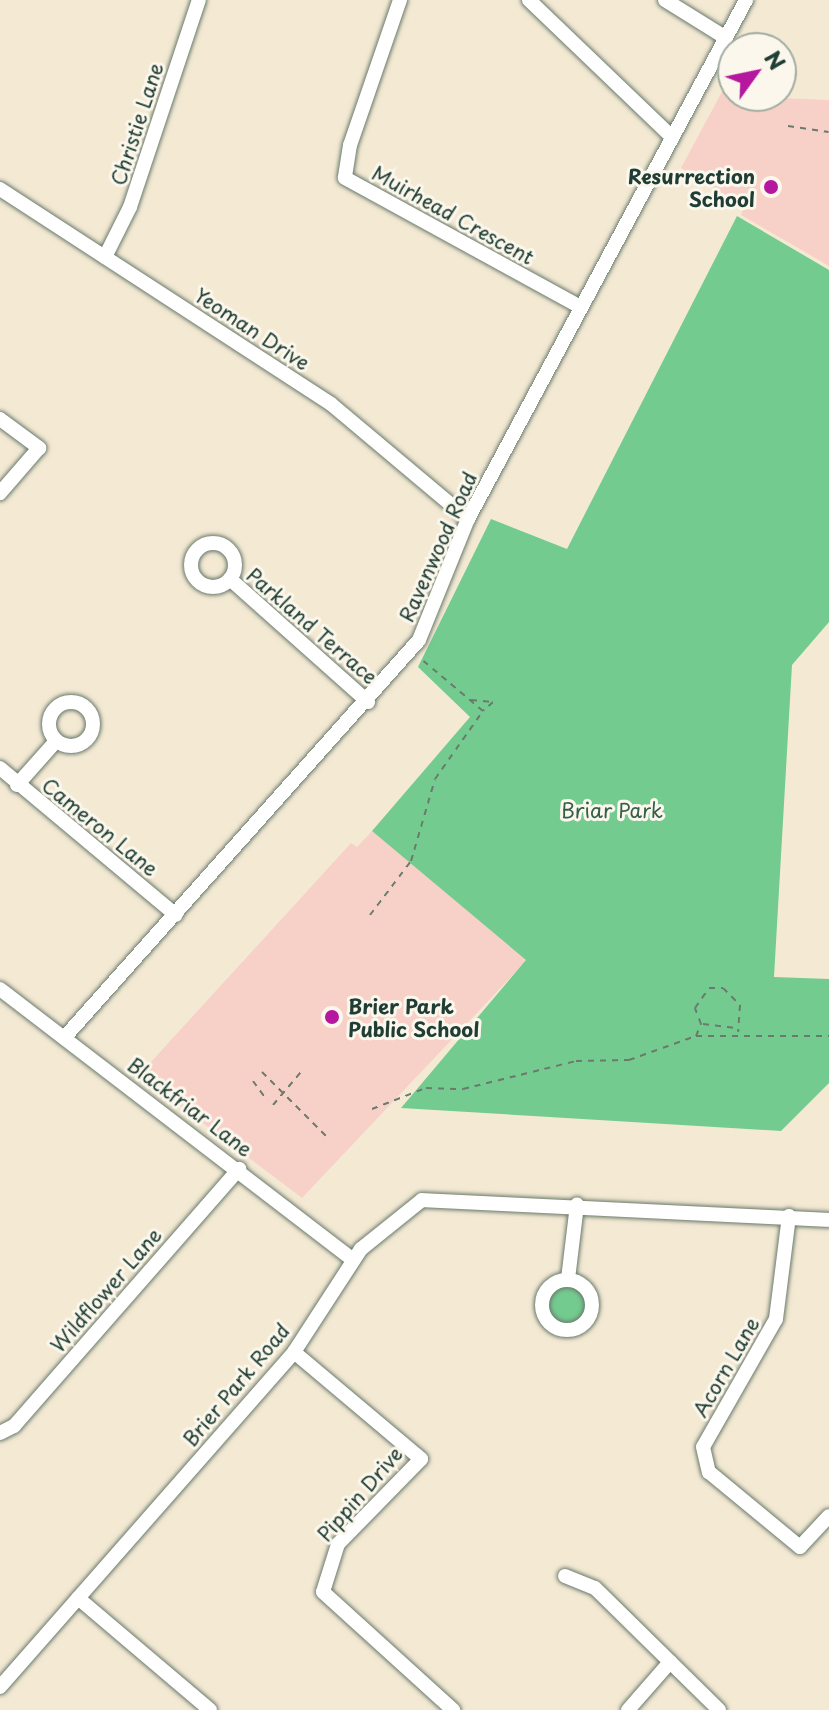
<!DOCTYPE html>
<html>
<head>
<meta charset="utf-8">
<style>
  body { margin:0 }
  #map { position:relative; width:829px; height:1710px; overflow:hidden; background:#f4ead4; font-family:"Playpen Sans",sans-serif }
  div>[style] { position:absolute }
  .built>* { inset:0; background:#f7d1c8 }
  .green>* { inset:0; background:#74cb90 }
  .round { border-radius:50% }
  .path>* { height:2px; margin-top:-1px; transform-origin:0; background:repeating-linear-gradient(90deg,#6a7a6c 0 6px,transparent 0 12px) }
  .roads { filter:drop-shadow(0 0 2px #6a7a6c) drop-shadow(0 0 2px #6a7a6c) }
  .minor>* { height:14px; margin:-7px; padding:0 7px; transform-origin:7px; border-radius:7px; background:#fff }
  .minor>.ring { margin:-7px; padding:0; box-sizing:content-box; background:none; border:14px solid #fff; border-radius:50% }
  .dots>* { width:22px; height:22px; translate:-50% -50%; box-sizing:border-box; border:4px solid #fbf7ec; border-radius:50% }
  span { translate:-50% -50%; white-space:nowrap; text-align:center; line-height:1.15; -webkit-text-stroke:6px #fbf7ec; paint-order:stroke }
  .street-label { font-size:20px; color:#1f3d34 }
  .poi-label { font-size:20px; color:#1f3d34; font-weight:700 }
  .right { translate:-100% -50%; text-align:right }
  .left { translate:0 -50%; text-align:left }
  .park-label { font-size:20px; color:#34604b }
  .north { position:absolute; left:717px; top:32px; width:80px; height:80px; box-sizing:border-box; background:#fbf7ec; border:2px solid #a3ada2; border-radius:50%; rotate:57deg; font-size:22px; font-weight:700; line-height:32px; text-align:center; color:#1f3d34 }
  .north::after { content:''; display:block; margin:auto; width:28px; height:36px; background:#b5179e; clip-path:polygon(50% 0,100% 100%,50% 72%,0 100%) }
</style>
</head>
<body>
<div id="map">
  <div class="built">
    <i style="clip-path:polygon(724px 88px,733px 96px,829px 100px,829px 266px,741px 215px,744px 206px,681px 168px)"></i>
    <i style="clip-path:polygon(372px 831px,527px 960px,302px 1198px,139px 1075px,351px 843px,357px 847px)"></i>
  </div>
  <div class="green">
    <i style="clip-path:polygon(737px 216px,829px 270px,829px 622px,792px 665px,774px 977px,829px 979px,829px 1083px,781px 1131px,401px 1108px,526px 960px,372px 831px,470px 717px,418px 667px,491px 519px,567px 549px)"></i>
    <i class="round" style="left:547px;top:1285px;width:40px;height:40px"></i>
  </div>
  <div class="path">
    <i style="left:788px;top:126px;width:41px;rotate:8.3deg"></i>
    <i style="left:471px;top:700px;width:22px;rotate:5deg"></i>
    <i style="left:493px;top:702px;width:13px;rotate:138deg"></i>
    <i style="left:370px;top:915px;width:68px;rotate:-52.8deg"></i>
    <i style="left:411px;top:861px;width:85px;rotate:-73.7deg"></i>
    <i style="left:435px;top:779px;width:83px;rotate:-54.8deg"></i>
    <i style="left:483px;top:711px;width:82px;rotate:-139.9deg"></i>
    <i style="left:703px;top:1024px;width:35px;rotate:7deg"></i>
    <i style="left:696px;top:1036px;width:13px;rotate:-67deg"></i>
    <i style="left:701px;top:1024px;width:17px;rotate:-111deg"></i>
    <i style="left:695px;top:1008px;width:24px;rotate:-55deg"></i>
    <i style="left:709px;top:988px;width:14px"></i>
    <i style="left:723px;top:988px;width:24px;rotate:45deg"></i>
    <i style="left:740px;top:1005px;width:27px;rotate:94deg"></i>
    <i style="left:262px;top:1072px;width:93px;rotate:45deg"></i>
    <i style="left:253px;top:1081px;width:24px;rotate:54deg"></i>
    <i style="left:273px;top:1105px;width:43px;rotate:-49.7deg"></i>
    <i style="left:372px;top:1109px;width:58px;rotate:-21.3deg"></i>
    <i style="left:426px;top:1088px;width:37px;rotate:2deg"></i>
    <i style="left:463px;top:1089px;width:116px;rotate:-13.9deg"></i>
    <i style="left:576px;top:1061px;width:53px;rotate:-1.1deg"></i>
    <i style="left:629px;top:1060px;width:71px;rotate:-19.7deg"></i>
    <i style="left:696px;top:1036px;width:133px"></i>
  </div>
  <div class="roads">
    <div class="minor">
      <i style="left:400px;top:0;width:153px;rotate:109deg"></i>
      <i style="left:350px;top:145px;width:33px;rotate:99deg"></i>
      <i style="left:345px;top:178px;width:269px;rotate:28.7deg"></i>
      <i style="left:529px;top:0;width:198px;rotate:43.8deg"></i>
      <i style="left:665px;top:0;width:72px;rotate:31.9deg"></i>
      <i style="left:0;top:189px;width:395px;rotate:33deg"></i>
      <i style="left:331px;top:404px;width:179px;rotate:40deg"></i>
      <i style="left:105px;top:257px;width:56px;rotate:-63.4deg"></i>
      <i style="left:130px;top:207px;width:218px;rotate:-71.6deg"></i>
      <i style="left:0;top:419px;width:49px;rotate:36.6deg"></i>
      <i style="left:39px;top:448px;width:60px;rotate:130.9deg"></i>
      <i class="ring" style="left:191px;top:543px;width:30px;height:30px"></i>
      <i style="left:230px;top:579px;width:185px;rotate:41.7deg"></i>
      <i class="ring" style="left:49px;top:702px;width:30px;height:30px"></i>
      <i style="left:0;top:768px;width:229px;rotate:39.9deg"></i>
      <i style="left:17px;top:785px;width:59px;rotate:-48.4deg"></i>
      <i style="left:0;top:989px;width:445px;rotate:37.5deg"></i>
      <i style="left:64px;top:1038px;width:533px;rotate:-48.27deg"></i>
      <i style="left:419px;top:640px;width:131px;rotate:-68deg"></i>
      <i style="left:468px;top:519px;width:589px;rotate:-61.82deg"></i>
      <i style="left:789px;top:1216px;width:104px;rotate:97.2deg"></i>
      <i style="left:776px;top:1319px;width:147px;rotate:119.7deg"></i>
      <i style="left:703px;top:1447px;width:26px;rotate:77deg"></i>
      <i style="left:709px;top:1472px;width:118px;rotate:39.5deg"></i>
      <i style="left:800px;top:1547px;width:42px;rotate:-46.9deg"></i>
      <i style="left:568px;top:1279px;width:75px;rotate:-83.1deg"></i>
      <i class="ring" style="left:542px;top:1280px;width:36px;height:36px"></i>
      <i style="left:294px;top:1352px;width:166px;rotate:40.1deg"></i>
      <i style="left:421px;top:1459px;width:119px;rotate:134.3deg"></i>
      <i style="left:338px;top:1544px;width:50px;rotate:107.4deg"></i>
      <i style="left:323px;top:1592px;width:176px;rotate:42.2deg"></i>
      <i style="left:0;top:1433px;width:16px;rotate:-27deg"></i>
      <i style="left:14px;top:1426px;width:342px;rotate:-48.8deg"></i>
      <i style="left:565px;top:1576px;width:32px;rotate:22deg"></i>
      <i style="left:595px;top:1588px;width:174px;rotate:44.5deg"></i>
      <i style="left:78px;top:1598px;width:173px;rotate:40.3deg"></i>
      <i style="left:0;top:1687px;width:446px;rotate:-48.7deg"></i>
      <i style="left:294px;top:1352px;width:123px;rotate:-57deg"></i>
      <i style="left:361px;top:1249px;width:78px;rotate:-38.8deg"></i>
      <i style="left:422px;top:1200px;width:407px;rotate:2.8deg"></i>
      <i style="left:628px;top:1710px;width:64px;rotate:-48.8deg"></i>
    </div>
  </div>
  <div class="dots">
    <i style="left:771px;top:187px;background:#b5179e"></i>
    <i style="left:332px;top:1017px;background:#b5179e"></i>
  </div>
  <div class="street-label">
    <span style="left:137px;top:124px;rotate:-72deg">Christie Lane</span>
    <span style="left:453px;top:215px;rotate:29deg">Muirhead Crescent</span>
    <span style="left:252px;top:329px;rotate:33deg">Yeoman Drive</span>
    <span style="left:438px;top:547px;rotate:-66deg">Ravenwood Road</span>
    <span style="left:312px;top:626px;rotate:41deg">Parkland Terrace</span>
    <span style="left:100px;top:827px;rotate:39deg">Cameron Lane</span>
    <span style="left:190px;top:1107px;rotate:37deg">Blackfriar Lane</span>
    <span style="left:106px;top:1290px;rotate:-49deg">Wildflower Lane</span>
    <span style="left:726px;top:1367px;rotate:-60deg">Acorn Lane</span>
    <span style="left:236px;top:1385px;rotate:-50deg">Brier Park Road</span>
    <span style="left:360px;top:1494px;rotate:-49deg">Pippin Drive</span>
  </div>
  <div class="poi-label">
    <span class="right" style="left:755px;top:188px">Resurrection<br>School</span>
    <span class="left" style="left:348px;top:1018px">Brier Park<br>Public School</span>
  </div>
  <div class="park-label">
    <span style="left:612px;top:810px">Briar Park</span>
  </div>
  <div class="north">N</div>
</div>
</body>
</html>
